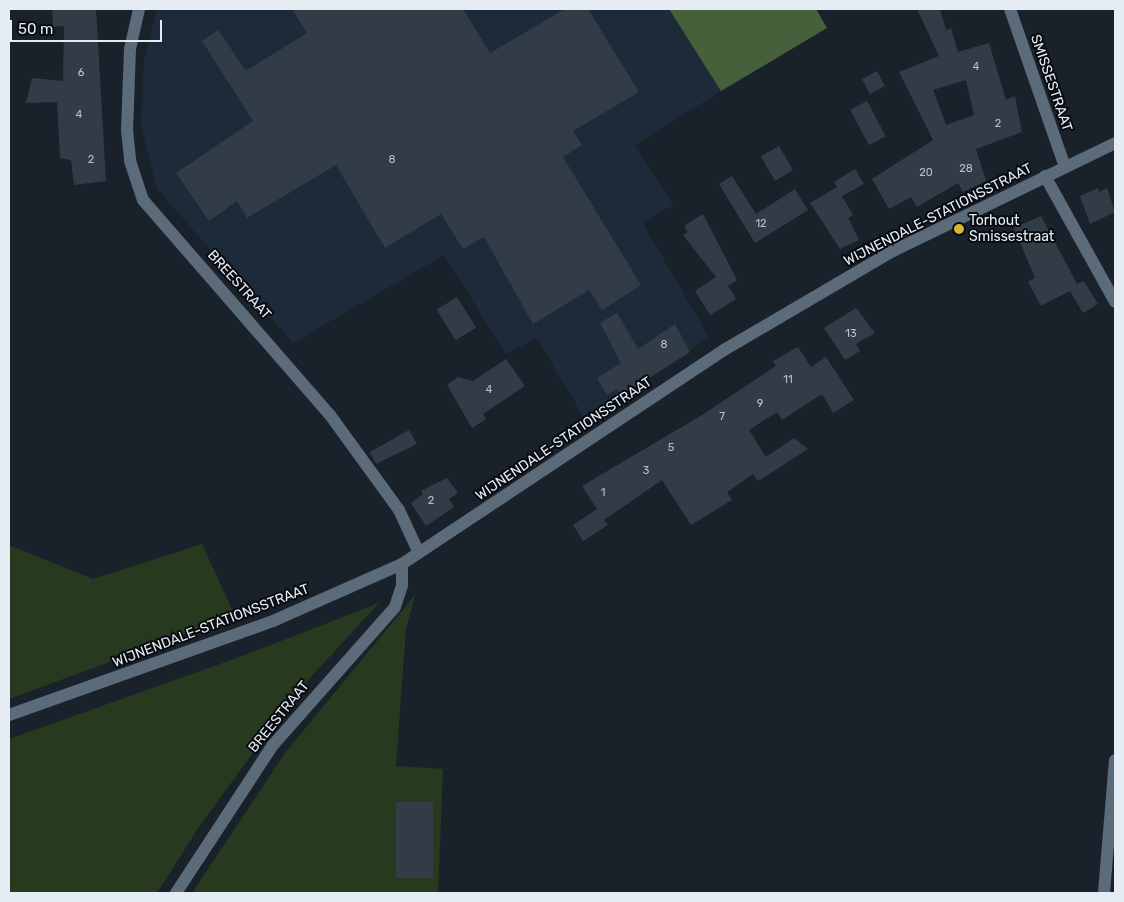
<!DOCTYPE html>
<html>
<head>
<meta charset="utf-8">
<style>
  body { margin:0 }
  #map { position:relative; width:1124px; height:902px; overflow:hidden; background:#19222b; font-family:Rubik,sans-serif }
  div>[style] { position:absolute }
  .built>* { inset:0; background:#1d2a39 }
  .green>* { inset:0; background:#273a1f }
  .forest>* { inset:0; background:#45603a }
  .building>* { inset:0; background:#323c46; transform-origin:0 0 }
  .minor>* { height:12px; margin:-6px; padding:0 6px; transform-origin:6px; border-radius:6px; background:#5b6b7a }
  .dots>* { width:14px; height:14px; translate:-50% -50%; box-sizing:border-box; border:2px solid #070b0f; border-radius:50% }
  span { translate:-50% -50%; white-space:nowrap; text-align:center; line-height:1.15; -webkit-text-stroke:4px #070b0f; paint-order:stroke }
  .number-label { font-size:11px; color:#b9c0c8 }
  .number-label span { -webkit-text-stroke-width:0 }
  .street-label { font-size:14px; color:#e6ecf3 }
  .poi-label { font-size:14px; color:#e6ecf3 }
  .left { translate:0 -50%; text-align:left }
  .frame { position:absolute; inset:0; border:10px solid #e6ecf3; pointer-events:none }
  .scale { position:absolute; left:10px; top:20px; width:152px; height:22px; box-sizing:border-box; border:2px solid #e6ecf3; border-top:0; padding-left:6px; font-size:15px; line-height:18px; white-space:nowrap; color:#e6ecf3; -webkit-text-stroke:4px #070b0f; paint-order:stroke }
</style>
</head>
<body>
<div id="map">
  <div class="built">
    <i style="clip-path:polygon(157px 9px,669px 9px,721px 91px,635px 145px,674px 205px,642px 222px,709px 337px,586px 421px,537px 338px,506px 354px,444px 255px,293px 343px,157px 189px,141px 125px,144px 60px)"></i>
  </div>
  <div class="green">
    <i style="clip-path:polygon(202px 544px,235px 616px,9px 699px,9px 545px,93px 579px)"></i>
    <i style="clip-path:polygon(415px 595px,406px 629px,396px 766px,443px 769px,438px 893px,192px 893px,285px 753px)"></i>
    <i style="clip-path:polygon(379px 603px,298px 691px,199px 827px,157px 893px,9px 893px,9px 739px,237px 658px)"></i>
  </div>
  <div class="forest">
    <i style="clip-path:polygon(669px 9px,816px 9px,827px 28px,721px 91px)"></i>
  </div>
  <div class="building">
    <i style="clip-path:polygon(52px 9px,96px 9px,106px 181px,74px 185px,71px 160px,60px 158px,57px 102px,26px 103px,32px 78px,63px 81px,64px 26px,53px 27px)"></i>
    <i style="clip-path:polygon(292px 9px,463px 9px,490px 53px,565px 9px,588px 9px,639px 92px,573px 131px,582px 145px,563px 157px,641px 285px,602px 310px,589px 290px,533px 324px,484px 237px,463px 249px,441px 214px,385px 248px,336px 165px,247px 218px,237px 201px,209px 221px,176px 173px,253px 121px,202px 41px,218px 30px,246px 71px,307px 33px)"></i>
    <i style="clip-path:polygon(evenodd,917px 9px,940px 9px,946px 30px,951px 28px,958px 52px,989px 43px,1006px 100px,1015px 96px,1022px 132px,976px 149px,986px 181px,963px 192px,958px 183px,917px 207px,911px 197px,889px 209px,872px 179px,933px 140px,899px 72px,939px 56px,917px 9px,966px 80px,974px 115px,946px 125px,933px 90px,966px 80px)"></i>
    <i style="left:877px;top:71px;width:17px;height:17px;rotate:62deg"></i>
    <i style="left:867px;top:101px;width:40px;height:19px;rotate:62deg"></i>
    <i style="left:779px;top:146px;width:28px;height:21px;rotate:60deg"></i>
    <i style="clip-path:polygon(855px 169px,864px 184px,842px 196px,853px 215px,848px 218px,859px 240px,840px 249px,810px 203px,837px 187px,834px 182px)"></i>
    <i style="clip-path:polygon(732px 176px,756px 214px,795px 189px,808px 210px,755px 243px,719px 184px)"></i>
    <i style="clip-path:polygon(1098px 188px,1099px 192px,1107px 188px,1115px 212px,1090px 224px,1080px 196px)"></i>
    <i style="clip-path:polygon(703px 214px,737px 280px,728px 286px,736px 299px,710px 315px,695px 291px,716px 277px,683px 235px,688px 232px,684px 226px)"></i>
    <i style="clip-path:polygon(1041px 216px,1077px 284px,1084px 281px,1098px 304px,1083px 313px,1070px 291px,1041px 306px,1028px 282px,1035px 278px,1014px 228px)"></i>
    <i style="left:457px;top:297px;width:36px;height:24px;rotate:58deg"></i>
    <i style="clip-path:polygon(856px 308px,875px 333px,856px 344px,860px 351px,845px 360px,824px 328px)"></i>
    <i style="clip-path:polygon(617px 313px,638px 349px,675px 324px,690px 352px,621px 396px,617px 389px,607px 395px,597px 378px,621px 363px,600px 323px)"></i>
    <i style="clip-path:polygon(798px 347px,811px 367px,826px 357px,854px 400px,833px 413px,822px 394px,782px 420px,777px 412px,749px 430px,766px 457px,794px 438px,808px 449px,758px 481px,753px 474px,727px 492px,732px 500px,691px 525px,662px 480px,604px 520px,608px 525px,583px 541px,573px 525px,597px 509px,582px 486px,702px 415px,776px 366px,773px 361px)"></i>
    <i style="clip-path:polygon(506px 359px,525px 386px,483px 414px,486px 419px,472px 428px,447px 385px,458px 377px,473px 381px)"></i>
    <i style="clip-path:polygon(409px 430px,417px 444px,376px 464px,370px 452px)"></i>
    <i style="clip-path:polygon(447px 478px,458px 493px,449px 499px,454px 507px,426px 526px,411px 503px,423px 494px,421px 491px)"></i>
    <i style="left:396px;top:802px;width:37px;height:76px"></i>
  </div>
  <div class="minor">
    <i style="left:139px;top:9px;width:41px;rotate:102.7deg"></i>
    <i style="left:130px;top:49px;width:81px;rotate:92.1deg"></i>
    <i style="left:127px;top:130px;width:31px;rotate:84deg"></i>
    <i style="left:130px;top:161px;width:41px;rotate:71.6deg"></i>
    <i style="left:143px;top:200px;width:285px;rotate:49deg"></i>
    <i style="left:330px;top:415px;width:117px;rotate:54deg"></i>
    <i style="left:399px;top:510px;width:47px;rotate:65.1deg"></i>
    <i style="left:1010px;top:9px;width:167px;rotate:70.8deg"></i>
    <i style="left:1045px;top:176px;width:144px;rotate:60.9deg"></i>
    <i style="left:9px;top:715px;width:280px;rotate:-19.6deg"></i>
    <i style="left:273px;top:621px;width:141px;rotate:-23.8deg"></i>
    <i style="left:402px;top:564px;width:387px;rotate:-33.6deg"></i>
    <i style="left:724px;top:350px;width:196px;rotate:-30.4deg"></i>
    <i style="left:893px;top:251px;width:247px;rotate:-25.9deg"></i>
    <i style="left:176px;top:893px;width:177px;rotate:-56.8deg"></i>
    <i style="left:273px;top:745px;width:184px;rotate:-48.5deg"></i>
    <i style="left:395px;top:607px;width:23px;rotate:-72deg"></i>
    <i style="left:402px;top:585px;width:21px;rotate:-90deg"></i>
    <i style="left:1104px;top:893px;width:133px;rotate:-85.3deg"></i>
  </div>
  <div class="dots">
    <i style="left:959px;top:229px;background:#d2b736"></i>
  </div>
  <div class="number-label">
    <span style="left:976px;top:67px">4</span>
    <span style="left:81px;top:73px">6</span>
    <span style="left:79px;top:115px">4</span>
    <span style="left:998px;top:124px">2</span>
    <span style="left:91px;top:160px">2</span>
    <span style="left:392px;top:160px">8</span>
    <span style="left:966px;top:169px">28</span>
    <span style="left:926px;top:173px">20</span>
    <span style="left:761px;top:224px">12</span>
    <span style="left:851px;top:334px">13</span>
    <span style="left:664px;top:345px">8</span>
    <span style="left:788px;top:380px">11</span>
    <span style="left:489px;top:390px">4</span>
    <span style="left:760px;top:404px">9</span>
    <span style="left:722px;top:417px">7</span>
    <span style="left:671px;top:448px">5</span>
    <span style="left:646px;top:471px">3</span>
    <span style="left:603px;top:493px">1</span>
    <span style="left:431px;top:501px">2</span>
  </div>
  <div class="street-label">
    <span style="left:1051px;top:83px;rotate:71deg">SMISSESTRAAT</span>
    <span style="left:938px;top:215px;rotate:-27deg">WIJNENDALE-STATIONSSTRAAT</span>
    <span style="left:239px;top:285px;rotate:48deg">BREESTRAAT</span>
    <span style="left:564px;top:439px;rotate:-34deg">WIJNENDALE-STATIONSSTRAAT</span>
    <span style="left:211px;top:626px;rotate:-21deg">WIJNENDALE-STATIONSSTRAAT</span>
    <span style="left:279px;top:717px;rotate:-51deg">BREESTRAAT</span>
  </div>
  <div class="poi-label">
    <span class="left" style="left:969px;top:229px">Torhout<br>Smissestraat</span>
  </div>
  <div class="frame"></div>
  <div class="scale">50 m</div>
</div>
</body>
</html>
